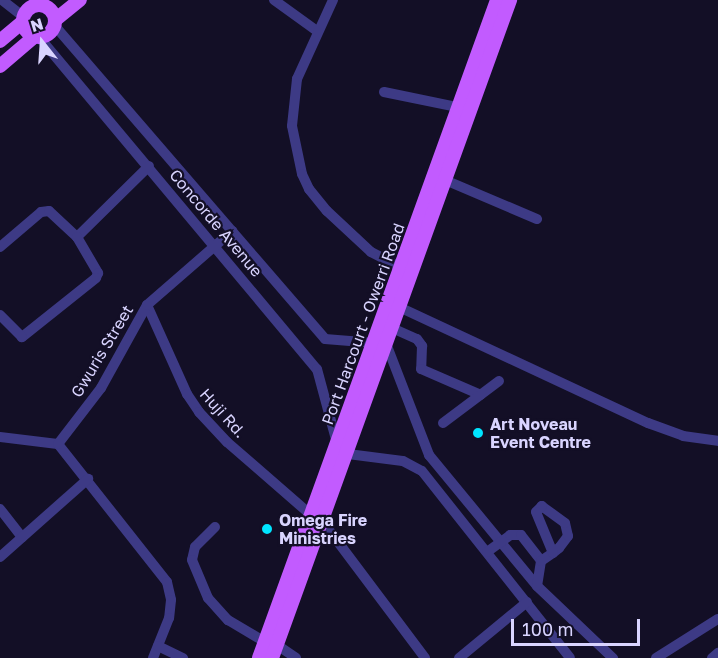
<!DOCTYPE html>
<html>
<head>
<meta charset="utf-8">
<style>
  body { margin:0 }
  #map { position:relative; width:718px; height:658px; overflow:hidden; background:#130f26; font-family:"Golos Text",sans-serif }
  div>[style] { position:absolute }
  .minor>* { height:10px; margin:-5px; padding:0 5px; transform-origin:5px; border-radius:5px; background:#3d3a85 }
  .major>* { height:14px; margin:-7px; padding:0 7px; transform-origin:7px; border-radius:7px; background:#c25bff }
  .major>.ring { margin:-7px; padding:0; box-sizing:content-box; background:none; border:14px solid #c25bff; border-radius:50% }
  .dots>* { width:16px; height:16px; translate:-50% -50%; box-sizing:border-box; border:3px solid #130f26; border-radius:50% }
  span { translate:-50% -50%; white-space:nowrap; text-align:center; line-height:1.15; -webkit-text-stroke:4.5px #130f26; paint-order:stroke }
  .street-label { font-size:16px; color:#d9d4ff }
  .poi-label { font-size:16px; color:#d9d4ff; font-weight:700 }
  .left { translate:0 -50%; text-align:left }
  .north { position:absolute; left:12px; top:12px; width:60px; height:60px; -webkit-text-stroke:4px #130f26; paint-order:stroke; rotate:343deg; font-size:16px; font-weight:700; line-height:24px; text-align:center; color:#d9d4ff }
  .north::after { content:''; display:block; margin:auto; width:21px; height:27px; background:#d9d4ff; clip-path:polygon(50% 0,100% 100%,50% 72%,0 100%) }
  .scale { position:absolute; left:511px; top:619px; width:129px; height:27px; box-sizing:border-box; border:3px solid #d9d4ff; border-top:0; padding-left:8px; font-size:18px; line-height:21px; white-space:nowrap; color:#d9d4ff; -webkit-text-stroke:4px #130f26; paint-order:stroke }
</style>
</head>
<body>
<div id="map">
  <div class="minor">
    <i style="left:2px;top:0;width:28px;rotate:38deg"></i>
    <i style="left:38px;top:0;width:6px;rotate:59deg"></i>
    <i style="left:274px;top:0;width:53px;rotate:35.8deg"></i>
    <i style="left:333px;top:0;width:87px;rotate:114.5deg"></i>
    <i style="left:297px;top:79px;width:47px;rotate:96.1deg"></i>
    <i style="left:292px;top:126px;width:49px;rotate:78.2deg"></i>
    <i style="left:302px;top:174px;width:17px;rotate:65deg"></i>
    <i style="left:309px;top:189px;width:28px;rotate:51deg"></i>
    <i style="left:327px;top:211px;width:60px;rotate:43deg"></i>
    <i style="left:371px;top:252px;width:38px;rotate:27deg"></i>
    <i style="left:55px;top:26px;width:413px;rotate:49.2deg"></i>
    <i style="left:325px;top:339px;width:50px;rotate:4.6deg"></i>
    <i style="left:39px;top:37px;width:433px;rotate:50.1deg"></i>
    <i style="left:317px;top:369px;width:77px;rotate:74.9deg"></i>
    <i style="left:384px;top:92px;width:75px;rotate:11.6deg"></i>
    <i style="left:445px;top:180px;width:100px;rotate:23deg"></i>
    <i style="left:77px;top:237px;width:101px;rotate:-44.6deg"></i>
    <i style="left:0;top:247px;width:54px;rotate:-40.5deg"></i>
    <i style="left:41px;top:212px;width:8px;rotate:-7deg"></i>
    <i style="left:49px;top:211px;width:38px;rotate:43deg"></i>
    <i style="left:77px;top:237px;width:42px;rotate:59.7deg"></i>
    <i style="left:98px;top:273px;width:5px;rotate:112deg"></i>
    <i style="left:96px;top:278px;width:95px;rotate:141.4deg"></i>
    <i style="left:22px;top:337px;width:31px;rotate:-135deg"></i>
    <i style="left:147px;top:305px;width:98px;rotate:65.8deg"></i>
    <i style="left:187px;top:394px;width:22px;rotate:56deg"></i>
    <i style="left:199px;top:412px;width:41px;rotate:47deg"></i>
    <i style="left:227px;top:442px;width:111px;rotate:41deg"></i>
    <i style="left:399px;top:307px;width:275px;rotate:25deg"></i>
    <i style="left:648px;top:423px;width:37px;rotate:20deg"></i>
    <i style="left:683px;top:436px;width:35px;rotate:8deg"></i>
    <i style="left:392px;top:328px;width:27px;rotate:24deg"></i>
    <i style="left:417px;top:339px;width:9px;rotate:54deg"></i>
    <i style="left:422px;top:346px;width:23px;rotate:92deg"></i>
    <i style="left:421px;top:369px;width:65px;rotate:23.4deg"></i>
    <i style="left:387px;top:346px;width:117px;rotate:68.9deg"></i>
    <i style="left:429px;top:455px;width:170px;rotate:50.5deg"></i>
    <i style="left:537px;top:586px;width:105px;rotate:43.5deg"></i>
    <i style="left:443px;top:423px;width:70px;rotate:-36.9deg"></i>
    <i style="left:0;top:437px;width:58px;rotate:6.9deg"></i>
    <i style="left:58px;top:444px;width:176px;rotate:51.7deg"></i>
    <i style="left:167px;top:582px;width:18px;rotate:77deg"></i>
    <i style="left:171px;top:600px;width:18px;rotate:96deg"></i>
    <i style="left:169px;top:618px;width:43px;rotate:111.8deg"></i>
    <i style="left:58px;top:444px;width:71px;rotate:-52.5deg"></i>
    <i style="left:101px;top:388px;width:95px;rotate:-61deg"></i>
    <i style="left:147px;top:305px;width:113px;rotate:-41deg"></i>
    <i style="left:348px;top:454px;width:55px;rotate:7.3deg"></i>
    <i style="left:403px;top:461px;width:21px;rotate:28deg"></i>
    <i style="left:422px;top:471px;width:238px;rotate:51.6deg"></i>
    <i style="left:0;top:509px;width:36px;rotate:52deg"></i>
    <i style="left:323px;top:522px;width:170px;rotate:53.1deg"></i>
    <i style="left:215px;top:527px;width:28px;rotate:135deg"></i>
    <i style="left:195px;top:547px;width:13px;rotate:103deg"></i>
    <i style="left:192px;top:560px;width:41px;rotate:67.2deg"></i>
    <i style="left:208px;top:598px;width:30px;rotate:48deg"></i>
    <i style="left:228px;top:620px;width:43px;rotate:30.7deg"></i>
    <i style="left:487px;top:552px;width:29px;rotate:-36deg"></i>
    <i style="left:510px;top:535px;width:11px"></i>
    <i style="left:521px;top:535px;width:33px;rotate:52deg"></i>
    <i style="left:541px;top:561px;width:25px;rotate:99deg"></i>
    <i style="left:0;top:557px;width:118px;rotate:-41.6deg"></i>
    <i style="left:541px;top:561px;width:14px;rotate:-34deg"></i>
    <i style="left:553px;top:553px;width:8px;rotate:-40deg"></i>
    <i style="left:559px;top:548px;width:15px;rotate:-53deg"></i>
    <i style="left:568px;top:536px;width:13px;rotate:-103deg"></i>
    <i style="left:565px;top:523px;width:29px;rotate:-144deg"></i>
    <i style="left:542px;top:506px;width:8px;rotate:135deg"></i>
    <i style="left:536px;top:512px;width:44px;rotate:67.5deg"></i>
    <i style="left:277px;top:645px;width:23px;rotate:34deg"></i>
    <i style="left:158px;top:646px;width:28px;rotate:26deg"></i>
    <i style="left:459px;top:658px;width:88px;rotate:-39.5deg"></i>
    <i style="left:656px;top:658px;width:73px;rotate:-32.2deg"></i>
    <i style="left:712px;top:658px;width:8px;rotate:-40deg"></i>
  </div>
  <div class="major">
    <i class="ring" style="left:23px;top:5px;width:18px;height:18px"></i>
    <i style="left:55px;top:20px;width:32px;rotate:-39deg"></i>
    <i style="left:0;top:41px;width:30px;rotate:-40deg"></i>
    <i style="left:0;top:66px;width:45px;rotate:-40.5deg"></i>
    <i style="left:259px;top:658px;width:700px;rotate:-70.11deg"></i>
    <i style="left:272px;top:658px;width:700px;rotate:-70.11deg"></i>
  </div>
  <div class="dots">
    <i style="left:478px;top:433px;background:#00e5ff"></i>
    <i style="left:267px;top:529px;background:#00e5ff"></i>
  </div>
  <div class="street-label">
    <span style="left:216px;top:223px;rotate:50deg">Concorde Avenue</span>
    <span style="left:363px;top:324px;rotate:-70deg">Port Harcourt - Owerri Road</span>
    <span style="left:102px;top:351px;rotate:-59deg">Gwuris Street</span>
    <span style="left:223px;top:413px;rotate:48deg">Huji Rd.</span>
  </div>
  <div class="poi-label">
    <span class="left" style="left:490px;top:433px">Art Noveau<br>Event Centre</span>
    <span class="left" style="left:279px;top:529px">Omega Fire<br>Ministries</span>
  </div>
  <div class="north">N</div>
  <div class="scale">100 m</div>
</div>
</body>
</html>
